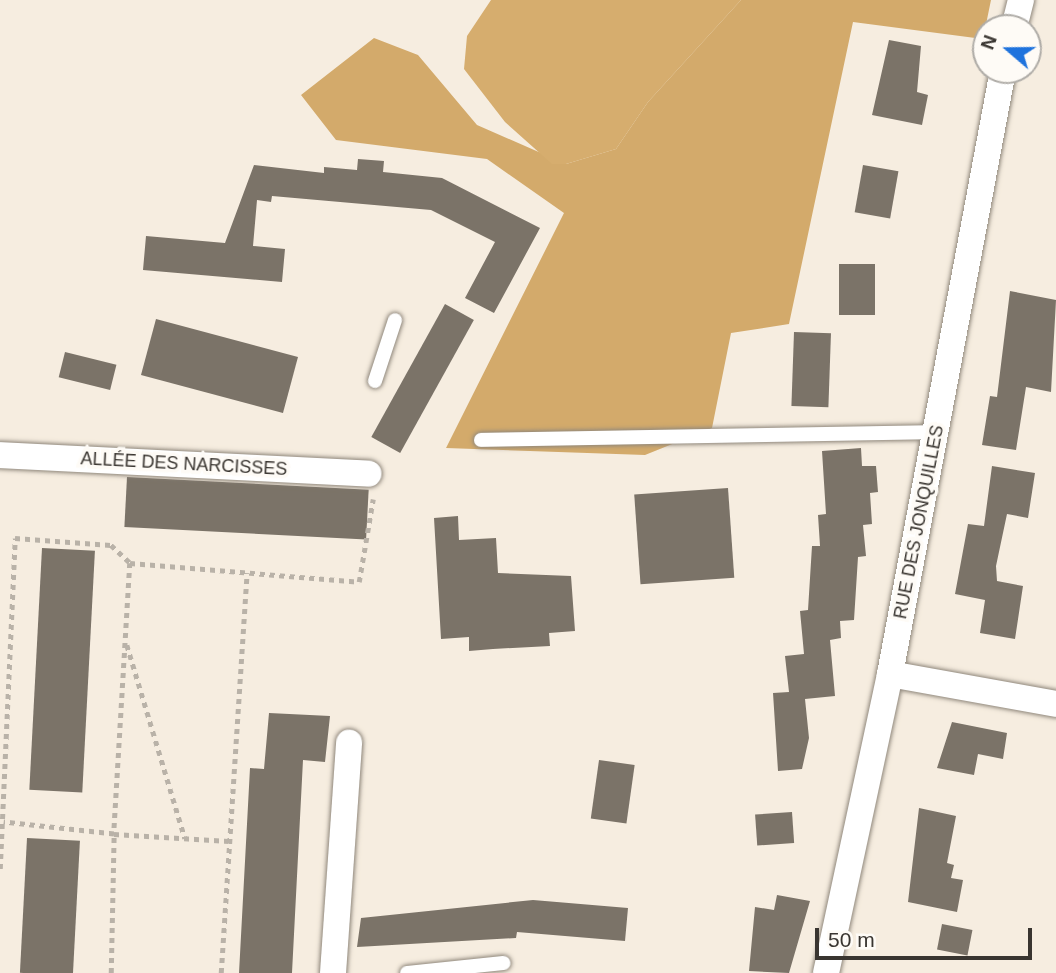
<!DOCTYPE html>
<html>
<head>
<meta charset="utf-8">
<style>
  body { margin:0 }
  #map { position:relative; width:1056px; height:973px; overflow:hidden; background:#f6ede0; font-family:Arial,sans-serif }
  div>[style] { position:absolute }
  .forest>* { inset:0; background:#d3aa6b }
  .water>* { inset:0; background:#d6ad6e }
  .building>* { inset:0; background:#7b7368; transform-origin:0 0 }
  .path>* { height:4.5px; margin-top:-2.25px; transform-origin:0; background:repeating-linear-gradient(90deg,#b9b2a8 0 5px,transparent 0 10px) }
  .roads { filter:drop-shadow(0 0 2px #90887c) drop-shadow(0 0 2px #90887c) }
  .lane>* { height:14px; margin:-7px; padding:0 7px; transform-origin:7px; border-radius:7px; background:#fff }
  .street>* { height:26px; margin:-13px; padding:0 13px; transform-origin:13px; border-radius:13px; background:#fff }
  span { translate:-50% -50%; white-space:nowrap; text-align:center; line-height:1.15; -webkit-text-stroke:7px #fefbf6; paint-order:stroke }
  .street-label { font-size:18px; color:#393530 }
  .north { position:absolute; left:972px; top:14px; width:70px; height:70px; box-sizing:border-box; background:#fefbf6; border:2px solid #afaca7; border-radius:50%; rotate:290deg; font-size:19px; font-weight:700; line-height:28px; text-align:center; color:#393530 }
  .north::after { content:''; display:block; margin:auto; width:24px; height:32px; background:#1f73dd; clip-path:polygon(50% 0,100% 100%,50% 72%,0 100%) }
  .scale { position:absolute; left:815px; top:928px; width:217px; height:32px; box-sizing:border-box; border:4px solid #393530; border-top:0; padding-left:9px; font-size:21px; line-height:24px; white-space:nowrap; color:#393530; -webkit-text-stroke:5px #fefbf6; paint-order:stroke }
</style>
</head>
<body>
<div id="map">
  <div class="forest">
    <i style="clip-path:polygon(741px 0,991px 0,983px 39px,853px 22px,789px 324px,731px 333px,712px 428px,645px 455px,446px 448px,564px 213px,487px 159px,336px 140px,301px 95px,374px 38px,418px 55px,477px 125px,566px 164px,616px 149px,648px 102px)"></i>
  </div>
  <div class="water">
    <i style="clip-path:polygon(491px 0,741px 0,648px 102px,616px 149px,566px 164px,552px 164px,505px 122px,464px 69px,467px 36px)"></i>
  </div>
  <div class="building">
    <i style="clip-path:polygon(889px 40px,921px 46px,917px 92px,928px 95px,922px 125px,872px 115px)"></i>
    <i style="clip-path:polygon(358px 159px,384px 161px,383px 172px,442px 178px,540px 228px,494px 313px,465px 298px,495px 242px,431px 210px,272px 196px,271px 202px,257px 200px,253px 246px,285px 249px,282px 282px,143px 270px,146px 236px,225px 243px,254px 165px,324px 173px,324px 167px,357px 170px)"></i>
    <i style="left:863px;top:165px;width:36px;height:48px;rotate:10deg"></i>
    <i style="left:839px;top:264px;width:36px;height:51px"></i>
    <i style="clip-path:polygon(1010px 291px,1056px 300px,1051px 392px,1026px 387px,1016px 450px,982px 445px,990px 396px,997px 397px)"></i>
    <i style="left:445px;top:304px;width:33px;height:152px;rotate:29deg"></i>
    <i style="left:156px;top:319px;width:147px;height:58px;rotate:15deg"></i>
    <i style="left:794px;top:332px;width:37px;height:74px;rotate:2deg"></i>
    <i style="left:65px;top:352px;width:53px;height:26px;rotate:14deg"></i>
    <i style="clip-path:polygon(861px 448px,862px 466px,876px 466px,878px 492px,870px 493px,872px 524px,863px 525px,866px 556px,858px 557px,854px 620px,840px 621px,841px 638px,830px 640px,835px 696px,805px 699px,809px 738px,802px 769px,778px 771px,773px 693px,789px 692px,785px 656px,804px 654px,800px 611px,808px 610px,812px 546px,820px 546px,818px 515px,826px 514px,822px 451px)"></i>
    <i style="clip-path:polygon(992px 466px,1035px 473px,1028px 518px,1007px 514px,996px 566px,997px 581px,1023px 586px,1015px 639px,980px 633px,985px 600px,955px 594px,968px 524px,984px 526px)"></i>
    <i style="left:127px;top:477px;width:242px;height:50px;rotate:3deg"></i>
    <i style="left:728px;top:488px;width:90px;height:94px;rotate:86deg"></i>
    <i style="clip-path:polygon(458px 516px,459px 540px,496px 538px,498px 573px,571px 576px,575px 631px,549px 633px,550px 646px,493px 649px,469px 651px,469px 637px,441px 639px,434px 518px)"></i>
    <i style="left:42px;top:548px;width:53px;height:242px;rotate:3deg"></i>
    <i style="clip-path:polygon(269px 713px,330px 716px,325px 762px,303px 760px,292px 973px,239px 973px,250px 768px,264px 769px)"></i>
    <i style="clip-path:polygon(952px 722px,1007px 733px,1003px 759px,978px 754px,974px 775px,937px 768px)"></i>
    <i style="left:599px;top:760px;width:36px;height:59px;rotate:8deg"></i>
    <i style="clip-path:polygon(919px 808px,956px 816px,947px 863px,954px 865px,951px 878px,963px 880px,957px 912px,908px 902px)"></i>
    <i style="left:792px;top:812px;width:31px;height:37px;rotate:86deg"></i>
    <i style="left:27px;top:838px;width:53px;height:135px;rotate:3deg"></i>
    <i style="clip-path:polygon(777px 895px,810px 901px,789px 973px,749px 971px,755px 907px,774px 910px)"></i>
    <i style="clip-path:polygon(533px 900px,628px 908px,625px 941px,517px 932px,516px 938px,357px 947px,361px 918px)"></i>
    <i style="left:942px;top:924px;width:31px;height:26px;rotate:11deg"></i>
  </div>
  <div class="path">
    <i style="left:130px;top:563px;width:230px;rotate:4.7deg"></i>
    <i style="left:359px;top:582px;width:84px;rotate:-80.4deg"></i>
    <i style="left:127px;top:645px;width:202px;rotate:73.3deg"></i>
    <i style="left:0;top:869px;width:331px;rotate:-87.4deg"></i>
    <i style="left:15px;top:538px;width:96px;rotate:4.2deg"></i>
    <i style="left:111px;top:545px;width:26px;rotate:43deg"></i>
    <i style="left:130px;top:563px;width:271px;rotate:93.4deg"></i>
    <i style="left:114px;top:834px;width:111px;rotate:-173.8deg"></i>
    <i style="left:111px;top:973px;width:139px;rotate:-88.8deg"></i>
    <i style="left:114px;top:834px;width:115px;rotate:3.5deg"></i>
    <i style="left:221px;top:973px;width:401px;rotate:-86.3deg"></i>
  </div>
  <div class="roads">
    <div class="lane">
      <i style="left:375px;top:381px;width:64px;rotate:-71.8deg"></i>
      <i style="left:481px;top:440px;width:454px;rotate:-1deg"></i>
      <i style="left:407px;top:973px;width:97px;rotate:-5.9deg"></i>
    </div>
    <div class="street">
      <i style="left:1014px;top:28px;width:29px;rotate:-76deg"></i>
      <i style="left:0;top:455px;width:369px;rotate:2.9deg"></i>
      <i style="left:890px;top:674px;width:169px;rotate:10.2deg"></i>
      <i style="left:333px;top:973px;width:231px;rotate:-86deg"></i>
      <i style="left:826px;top:973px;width:306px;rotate:-77.9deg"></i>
      <i style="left:890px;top:674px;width:614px;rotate:-79.4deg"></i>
    </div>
  </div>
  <div class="street-label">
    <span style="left:184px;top:464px;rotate:3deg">ALLÉE DES NARCISSES</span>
    <span style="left:919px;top:522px;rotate:-79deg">RUE DES JONQUILLES</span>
  </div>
  <div class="north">N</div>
  <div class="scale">50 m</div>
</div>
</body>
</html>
